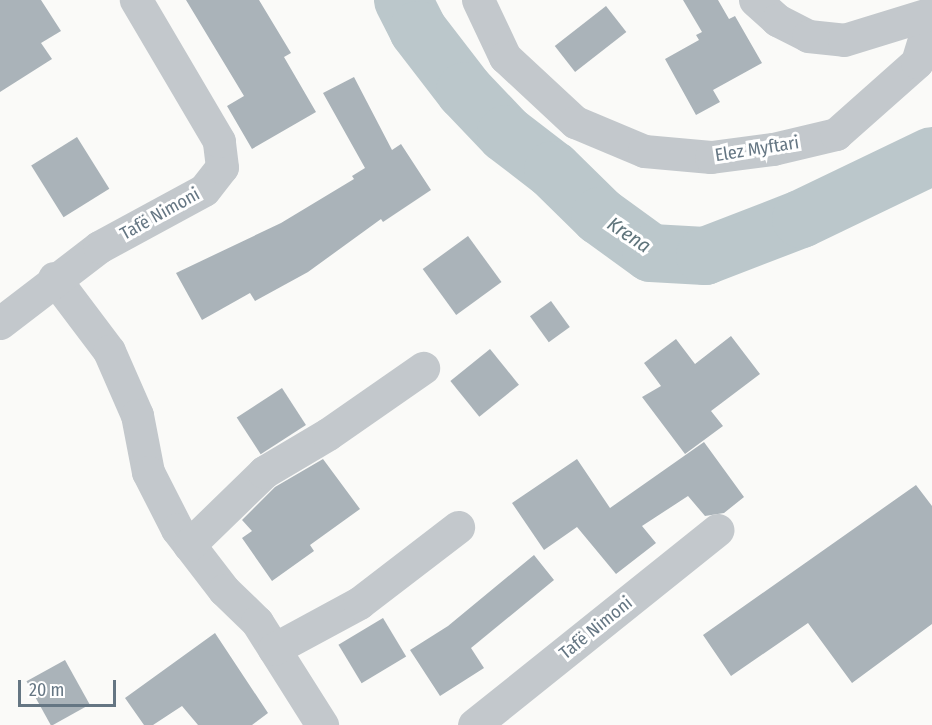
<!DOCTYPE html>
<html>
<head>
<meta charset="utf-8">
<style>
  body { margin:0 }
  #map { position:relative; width:932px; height:725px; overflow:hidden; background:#fafaf8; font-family:"Fira Sans Condensed",sans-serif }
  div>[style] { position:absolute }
  .river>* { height:58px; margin:-29px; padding:0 29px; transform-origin:29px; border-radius:29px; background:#bbc7cb }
  .building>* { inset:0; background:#aab3b9; transform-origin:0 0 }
  .street>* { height:33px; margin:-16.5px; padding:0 16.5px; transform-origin:16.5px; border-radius:16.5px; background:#c3c8cc }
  span { translate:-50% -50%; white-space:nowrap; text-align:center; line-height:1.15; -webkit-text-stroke:6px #fff; paint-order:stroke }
  .street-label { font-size:18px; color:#657683 }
  .water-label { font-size:20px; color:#60757c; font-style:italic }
  .scale { position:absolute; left:18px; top:680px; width:98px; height:27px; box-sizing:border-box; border:3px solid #657683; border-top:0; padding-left:8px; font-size:18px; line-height:21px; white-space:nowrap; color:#657683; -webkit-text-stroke:4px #fff; paint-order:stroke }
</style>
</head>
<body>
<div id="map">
  <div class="river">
    <i style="left:403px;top:0;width:34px;rotate:63deg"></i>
    <i style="left:418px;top:30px;width:77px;rotate:52.4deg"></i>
    <i style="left:465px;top:91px;width:59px;rotate:46.4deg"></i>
    <i style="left:506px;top:134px;width:59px;rotate:37.5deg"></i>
    <i style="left:553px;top:170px;width:66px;rotate:44.4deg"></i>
    <i style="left:600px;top:216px;width:63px;rotate:36deg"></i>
    <i style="left:651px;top:253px;width:54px;rotate:3.2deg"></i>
    <i style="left:705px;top:256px;width:103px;rotate:-21.1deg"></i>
    <i style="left:801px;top:219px;width:145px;rotate:-25.7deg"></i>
  </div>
  <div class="building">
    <i style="clip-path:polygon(0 0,41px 0,61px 31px,41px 43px,52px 59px,0 92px)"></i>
    <i style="clip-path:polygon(186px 0,259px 0,291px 53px,284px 57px,316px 112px,252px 149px,227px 106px,244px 96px)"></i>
    <i style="clip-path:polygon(683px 0,718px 0,729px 19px,735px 16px,762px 63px,713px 90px,720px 102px,696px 115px,665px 59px,699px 40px,696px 35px,702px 32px)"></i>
    <i style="left:606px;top:6px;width:33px;height:65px;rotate:52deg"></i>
    <i style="clip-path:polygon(354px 77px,392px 150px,401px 144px,431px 190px,383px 222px,381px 219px,308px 272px,255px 301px,250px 293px,202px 320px,176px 273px,281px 223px,354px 179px,352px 176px,365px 168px,323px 93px)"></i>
    <i style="left:77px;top:137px;width:61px;height:54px;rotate:58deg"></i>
    <i style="left:468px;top:236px;width:57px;height:56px;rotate:54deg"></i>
    <i style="left:551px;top:301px;width:32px;height:26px;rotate:54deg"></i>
    <i style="clip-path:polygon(731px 336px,760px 374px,711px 411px,723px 426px,685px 454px,642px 397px,661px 386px,644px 363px,676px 339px,695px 364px)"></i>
    <i style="left:490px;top:349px;width:46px;height:51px;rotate:51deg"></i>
    <i style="left:282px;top:388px;width:44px;height:54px;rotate:57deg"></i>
    <i style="clip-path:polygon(704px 442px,744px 497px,724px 513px,705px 516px,688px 496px,642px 526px,656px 543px,616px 574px,577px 527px,544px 550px,512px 503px,577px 459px,610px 508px)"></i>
    <i style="clip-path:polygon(323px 459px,360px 509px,310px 545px,314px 551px,272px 581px,242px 538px,252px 531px,242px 520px,275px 487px)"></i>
    <i style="clip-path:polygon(916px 485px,932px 506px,932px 624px,852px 683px,808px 623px,731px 676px,703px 635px)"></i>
    <i style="clip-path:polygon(534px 555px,554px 580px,471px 648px,484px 668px,440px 696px,410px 650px,448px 626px)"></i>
    <i style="left:383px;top:618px;width:45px;height:52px;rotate:59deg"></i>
    <i style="clip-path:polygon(215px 633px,268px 713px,252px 725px,198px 725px,182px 706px,153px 725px,144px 725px,125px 698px)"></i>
    <i style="left:65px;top:660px;width:51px;height:44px;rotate:61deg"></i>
  </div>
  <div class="street">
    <i style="left:478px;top:0;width:63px;rotate:64.7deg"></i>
    <i style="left:505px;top:57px;width:96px;rotate:42.9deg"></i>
    <i style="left:575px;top:122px;width:75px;rotate:22.8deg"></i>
    <i style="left:644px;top:151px;width:67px;rotate:5.1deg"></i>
    <i style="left:711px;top:157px;width:63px;rotate:-7.4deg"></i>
    <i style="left:773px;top:149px;width:65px;rotate:-13.4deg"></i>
    <i style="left:836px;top:134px;width:108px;rotate:-41.6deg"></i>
    <i style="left:917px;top:62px;width:51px;rotate:-73deg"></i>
    <i style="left:755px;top:0;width:30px;rotate:42deg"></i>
    <i style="left:777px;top:20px;width:35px;rotate:27deg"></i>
    <i style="left:808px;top:36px;width:36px;rotate:6deg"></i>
    <i style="left:844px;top:40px;width:92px;rotate:-17.1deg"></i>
    <i style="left:54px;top:278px;width:91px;rotate:53deg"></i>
    <i style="left:109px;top:351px;width:70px;rotate:66.4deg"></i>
    <i style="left:137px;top:415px;width:58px;rotate:79.1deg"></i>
    <i style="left:148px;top:472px;width:64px;rotate:63deg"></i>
    <i style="left:177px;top:529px;width:77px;rotate:52.4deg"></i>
    <i style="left:224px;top:590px;width:46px;rotate:44.1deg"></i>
    <i style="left:257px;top:622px;width:122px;rotate:57.7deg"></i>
    <i style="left:0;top:323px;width:125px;rotate:-37.5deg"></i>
    <i style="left:99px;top:247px;width:119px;rotate:-28.5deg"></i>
    <i style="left:204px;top:190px;width:29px;rotate:-52deg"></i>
    <i style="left:222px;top:167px;width:26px;rotate:-97deg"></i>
    <i style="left:219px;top:141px;width:164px;rotate:-120.5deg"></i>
    <i style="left:189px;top:545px;width:105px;rotate:-44.2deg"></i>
    <i style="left:264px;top:472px;width:74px;rotate:-30.7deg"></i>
    <i style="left:328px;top:434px;width:116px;rotate:-34.8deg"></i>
    <i style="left:274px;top:649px;width:97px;rotate:-28.4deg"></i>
    <i style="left:359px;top:603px;width:125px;rotate:-37.5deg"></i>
    <i style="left:474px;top:725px;width:312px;rotate:-38.7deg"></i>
  </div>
  <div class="street-label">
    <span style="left:757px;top:149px;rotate:-9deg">Elez Myftari</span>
    <span style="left:160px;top:214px;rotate:-29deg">Tafë Nimoni</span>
    <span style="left:596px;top:628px;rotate:-39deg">Tafë Nimoni</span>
  </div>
  <div class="water-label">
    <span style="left:629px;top:235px;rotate:34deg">Krena</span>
  </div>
  <div class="scale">20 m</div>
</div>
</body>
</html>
